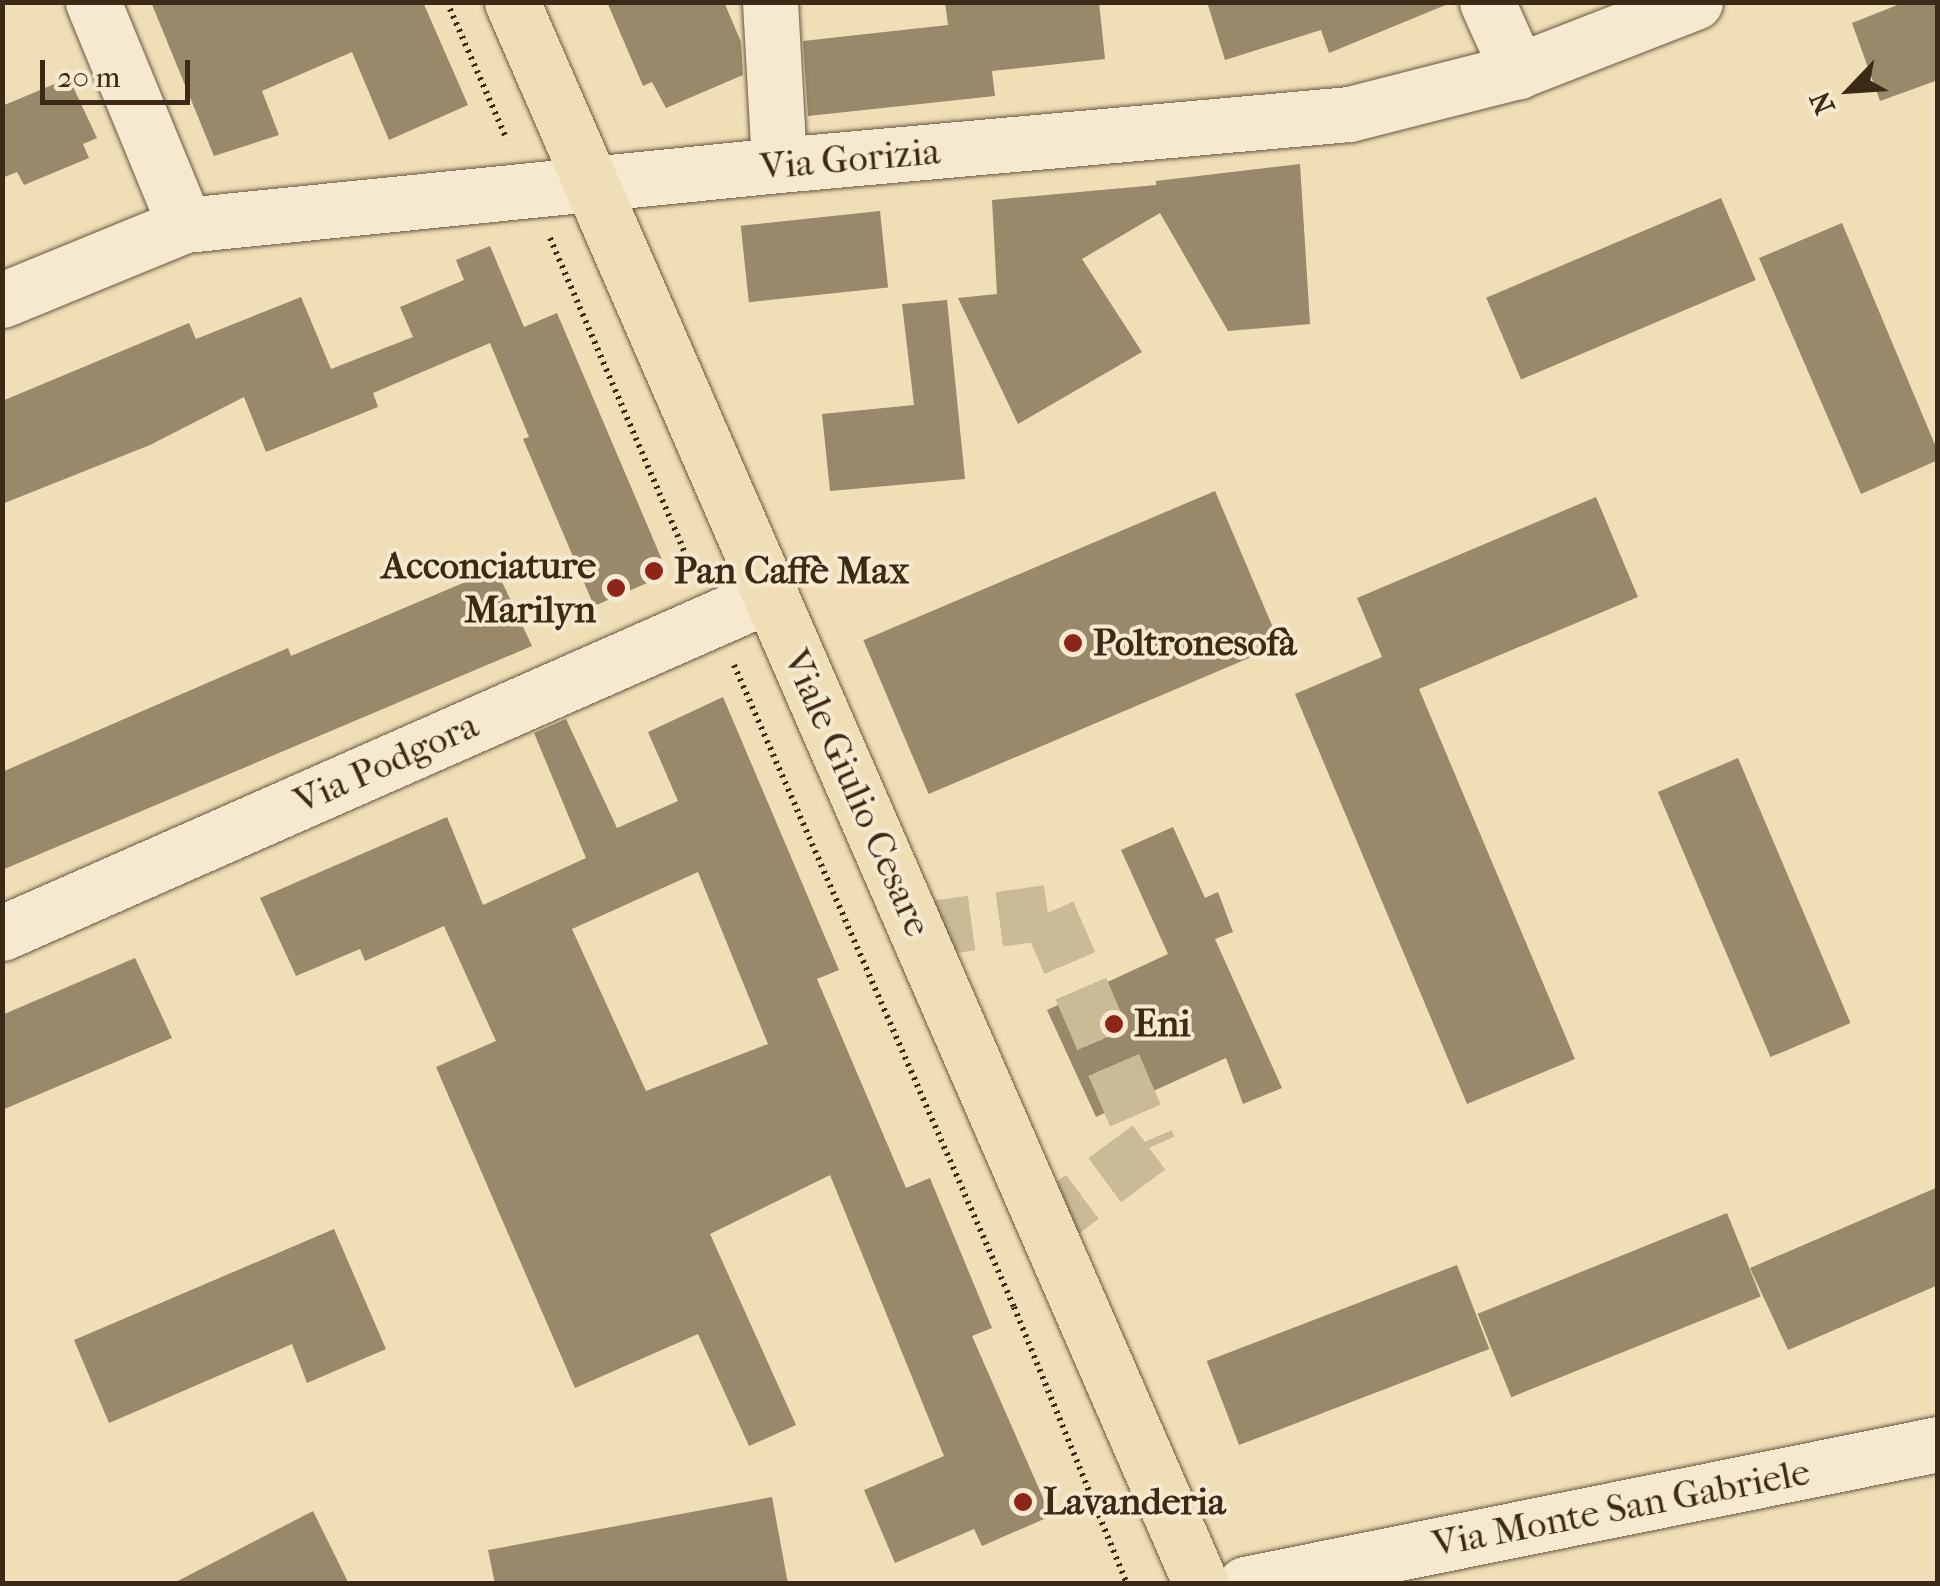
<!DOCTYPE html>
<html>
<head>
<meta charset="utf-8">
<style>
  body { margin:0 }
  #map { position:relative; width:1940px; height:1586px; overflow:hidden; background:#efdeb6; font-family:"IM FELL French Canon",serif }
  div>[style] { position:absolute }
  .building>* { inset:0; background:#998869; transform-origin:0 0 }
  .minor-tunnel>* { height:55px; margin-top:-27.5px; transform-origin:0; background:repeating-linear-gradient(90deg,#cbba96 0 55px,transparent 0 83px) }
  .path>* { height:6px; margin-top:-3px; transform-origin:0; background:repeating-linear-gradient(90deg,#3c2a16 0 2.5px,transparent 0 7.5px) }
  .roads { filter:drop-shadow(0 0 2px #69573e) drop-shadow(0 0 2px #69573e) }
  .minor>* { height:55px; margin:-27.5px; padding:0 27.5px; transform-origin:27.5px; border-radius:27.5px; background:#f5ead0 }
  .major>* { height:55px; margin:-27.5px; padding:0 27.5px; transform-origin:27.5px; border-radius:27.5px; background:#efdeb6 }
  .dots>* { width:28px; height:28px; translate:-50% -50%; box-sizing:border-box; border:5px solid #f5ead0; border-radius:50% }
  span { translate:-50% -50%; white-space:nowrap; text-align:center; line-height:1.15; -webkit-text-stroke:8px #f5ead0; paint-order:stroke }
  .street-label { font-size:38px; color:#3c2a16 }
  .poi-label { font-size:38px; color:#3c2a16; font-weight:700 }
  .right { translate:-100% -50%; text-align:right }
  .left { translate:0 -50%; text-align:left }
  .frame { position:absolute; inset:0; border:5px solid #3c2a16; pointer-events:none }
  .north { position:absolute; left:1800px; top:40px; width:100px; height:100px; -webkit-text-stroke:8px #f5ead0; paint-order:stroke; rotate:245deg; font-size:28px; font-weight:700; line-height:40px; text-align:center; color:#3c2a16 }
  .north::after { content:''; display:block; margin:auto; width:35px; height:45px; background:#3c2a16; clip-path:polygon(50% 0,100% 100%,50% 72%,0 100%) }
  .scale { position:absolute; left:40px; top:60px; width:150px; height:45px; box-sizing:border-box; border:5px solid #3c2a16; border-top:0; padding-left:12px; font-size:30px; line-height:35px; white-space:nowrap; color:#3c2a16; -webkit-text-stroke:8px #f5ead0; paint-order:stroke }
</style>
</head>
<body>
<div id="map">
  <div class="building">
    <i style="clip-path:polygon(151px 2px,423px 2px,468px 105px,389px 140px,352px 52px,262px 91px,279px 135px,214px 156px)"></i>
    <i style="clip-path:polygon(607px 2px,724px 2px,741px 42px,743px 75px,666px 108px,652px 82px,643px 86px)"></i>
    <i style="clip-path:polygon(945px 2px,1099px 2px,1105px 59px,992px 71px,995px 96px,808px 116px,803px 41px,948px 25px)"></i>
    <i style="clip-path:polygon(1207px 2px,1448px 2px,1448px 4px,1329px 53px,1321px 30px,1225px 60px)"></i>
    <i style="clip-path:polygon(1905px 2px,1938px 2px,1938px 80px,1880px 101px,1852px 23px)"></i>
    <i style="clip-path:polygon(69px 78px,97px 138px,83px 144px,89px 158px,24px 185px,17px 172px,2px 178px,2px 106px)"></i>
    <i style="clip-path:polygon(1300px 164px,1310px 324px,1228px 331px,1160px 213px,1082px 259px,1142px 352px,1018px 424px,958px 298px,997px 294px,992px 200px,1156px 185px,1156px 181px)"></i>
    <i style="left:1721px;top:198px;width:89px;height:255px;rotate:67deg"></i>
    <i style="left:880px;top:211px;width:77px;height:140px;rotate:84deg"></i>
    <i style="clip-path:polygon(1842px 223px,1938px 452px,1938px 460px,1861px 494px,1759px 258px)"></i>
    <i style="clip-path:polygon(490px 246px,524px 327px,557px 313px,668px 574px,594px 606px,523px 439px,529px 437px,490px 343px,373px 393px,378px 407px,266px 452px,244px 397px,150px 445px,2px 504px,2px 401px,189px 323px,196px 339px,301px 297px,331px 369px,413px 337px,400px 307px,464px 280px,456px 260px)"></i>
    <i style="clip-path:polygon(947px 300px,965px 479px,830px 491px,822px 414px,914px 405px,902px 304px)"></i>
    <i style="left:1215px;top:491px;width:167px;height:382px;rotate:67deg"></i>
    <i style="clip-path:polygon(1596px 497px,1638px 597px,1419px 689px,1575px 1059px,1467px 1104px,1295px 694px,1382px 657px,1357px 598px)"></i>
    <i style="clip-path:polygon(496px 569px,532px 646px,2px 870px,2px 772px,288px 648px,291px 656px)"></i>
    <i style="clip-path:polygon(evenodd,723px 697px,839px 970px,817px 979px,906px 1188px,930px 1178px,992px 1328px,972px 1336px,1051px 1516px,982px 1546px,974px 1529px,895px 1563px,864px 1490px,944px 1456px,830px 1175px,710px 1234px,796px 1425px,749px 1446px,698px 1334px,575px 1388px,436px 1067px,496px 1041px,444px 926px,365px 961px,360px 949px,296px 976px,260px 898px,447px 817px,483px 905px,586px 858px,534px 733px,566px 719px,617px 828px,678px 801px,648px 732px,723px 697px,698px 872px,768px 1044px,646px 1091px,572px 929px,698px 872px)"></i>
    <i style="left:1738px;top:758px;width:288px;height:87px;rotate:67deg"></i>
    <i style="clip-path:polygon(1173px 827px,1205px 898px,1218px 892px,1233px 932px,1215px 939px,1282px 1088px,1243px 1104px,1226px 1058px,1096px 1117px,1047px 1010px,1168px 954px,1121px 850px)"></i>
    <i style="clip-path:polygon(135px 958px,172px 1038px,2px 1110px,2px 1015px)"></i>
    <i style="clip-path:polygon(1938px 1187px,1938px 1285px,1788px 1350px,1750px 1268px)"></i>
    <i style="left:1727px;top:1213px;width:90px;height:269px;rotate:68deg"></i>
    <i style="clip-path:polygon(334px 1229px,386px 1349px,307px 1383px,292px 1344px,109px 1423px,74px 1340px)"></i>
    <i style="left:1457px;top:1265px;width:90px;height:268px;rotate:69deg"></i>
    <i style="clip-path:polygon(772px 1497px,788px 1584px,495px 1584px,488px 1550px)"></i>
    <i style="clip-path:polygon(313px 1511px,349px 1584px,172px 1584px)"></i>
  </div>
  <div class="minor-tunnel">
    <i style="left:917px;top:930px;width:132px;rotate:-7.8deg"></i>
    <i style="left:1048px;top:912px;width:256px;rotate:66.7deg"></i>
    <i style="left:1149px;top:1147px;width:129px;rotate:143.5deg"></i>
  </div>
  <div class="path">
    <i style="left:447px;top:2px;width:150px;rotate:66.5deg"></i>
    <i style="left:550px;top:238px;width:362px;rotate:66.8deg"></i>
    <i style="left:734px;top:665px;width:700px;rotate:66.44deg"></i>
    <i style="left:1014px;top:1307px;width:299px;rotate:67.8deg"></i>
  </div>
  <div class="roads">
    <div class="minor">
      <i style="left:93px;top:2px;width:241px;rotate:67.6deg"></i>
      <i style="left:770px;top:2px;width:163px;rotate:86.8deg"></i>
      <i style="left:1487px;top:2px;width:76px;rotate:65.8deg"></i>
      <i style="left:2px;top:300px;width:198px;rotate:-22.3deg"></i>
      <i style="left:185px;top:225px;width:597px;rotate:-5.77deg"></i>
      <i style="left:779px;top:165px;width:572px;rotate:-5.11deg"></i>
      <i style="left:1349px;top:114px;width:174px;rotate:-14.3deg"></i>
      <i style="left:1518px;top:71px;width:190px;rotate:-21.3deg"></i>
      <i style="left:2px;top:933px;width:840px;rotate:-23.79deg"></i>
      <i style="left:1245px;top:1584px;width:707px;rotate:-11.42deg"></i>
    </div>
    <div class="major">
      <i style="left:512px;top:2px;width:1726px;rotate:66.47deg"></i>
    </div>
  </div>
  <div class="dots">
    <i style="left:654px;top:571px;background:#8f2418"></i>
    <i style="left:616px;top:588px;background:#8f2418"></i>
    <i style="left:1073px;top:643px;background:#8f2418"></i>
    <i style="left:1114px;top:1024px;background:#8f2418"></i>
    <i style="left:1023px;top:1502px;background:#8f2418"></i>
  </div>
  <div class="street-label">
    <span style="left:850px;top:159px;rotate:-5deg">Via Gorizia</span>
    <span style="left:386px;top:763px;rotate:-24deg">Via Podgora</span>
    <span style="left:857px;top:793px;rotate:66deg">Viale Giulio Cesare</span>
    <span style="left:1621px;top:1508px;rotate:-11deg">Via Monte San Gabriele</span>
  </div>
  <div class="poi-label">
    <span class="right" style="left:596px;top:588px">Acconciature<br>Marilyn</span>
    <span class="left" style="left:674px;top:571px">Pan Caffè Max</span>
    <span class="left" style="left:1093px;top:643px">Poltronesofà</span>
    <span class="left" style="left:1134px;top:1024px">Eni</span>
    <span class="left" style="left:1043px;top:1502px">Lavanderia</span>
  </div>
  <div class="frame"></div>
  <div class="north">N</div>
  <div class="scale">20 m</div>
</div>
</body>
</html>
